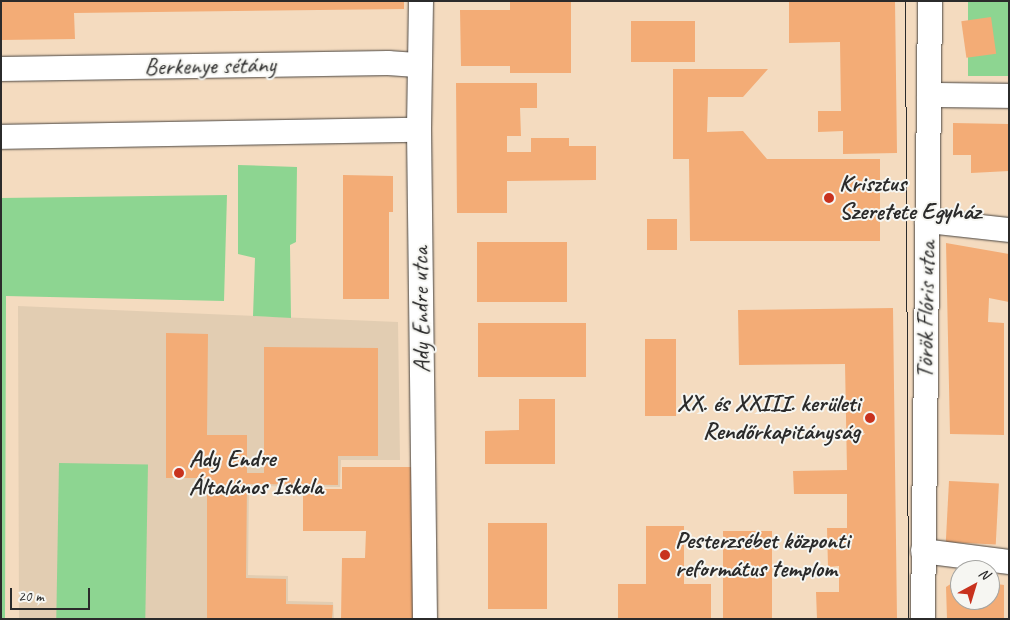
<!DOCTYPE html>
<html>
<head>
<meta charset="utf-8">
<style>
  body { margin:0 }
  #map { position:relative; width:1010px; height:620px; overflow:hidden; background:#f4dbbf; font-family:Caveat,sans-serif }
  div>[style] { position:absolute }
  .built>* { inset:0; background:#e2cdb2 }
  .green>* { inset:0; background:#8dd591; transform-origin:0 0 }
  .building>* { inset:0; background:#f3ac76; transform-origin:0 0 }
  .roads { filter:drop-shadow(0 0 1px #494541) drop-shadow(0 0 1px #494541) }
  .street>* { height:24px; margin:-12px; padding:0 12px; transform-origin:12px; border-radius:12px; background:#fff }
  .tram>* { height:1px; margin:-0.5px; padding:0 0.5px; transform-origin:0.5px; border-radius:0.5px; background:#2b2b2b }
  .dots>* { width:14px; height:14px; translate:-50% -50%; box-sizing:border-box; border:2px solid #f6f6f2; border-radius:50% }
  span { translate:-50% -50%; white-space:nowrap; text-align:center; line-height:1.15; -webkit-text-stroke:4px #f6f6f2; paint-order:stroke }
  .street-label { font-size:24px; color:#2b2b2b }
  .poi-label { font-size:24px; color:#2b2b2b; font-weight:700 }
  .left { translate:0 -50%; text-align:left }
  .right { translate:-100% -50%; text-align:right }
  .frame { position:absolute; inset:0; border:2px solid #2b2b2b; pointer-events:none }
  .north { position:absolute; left:950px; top:560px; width:50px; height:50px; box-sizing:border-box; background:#f6f6f2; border:1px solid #a5a5a2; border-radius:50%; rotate:39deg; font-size:14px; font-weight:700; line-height:20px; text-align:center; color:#2b2b2b }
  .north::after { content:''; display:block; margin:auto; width:18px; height:22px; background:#c8321e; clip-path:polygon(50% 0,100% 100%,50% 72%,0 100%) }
  .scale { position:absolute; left:10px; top:588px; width:80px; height:22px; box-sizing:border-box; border:2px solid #2b2b2b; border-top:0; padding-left:6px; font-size:15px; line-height:18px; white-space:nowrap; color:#2b2b2b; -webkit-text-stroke:4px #f6f6f2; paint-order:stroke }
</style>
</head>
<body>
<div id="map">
  <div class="built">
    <i style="clip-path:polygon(18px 306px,398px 322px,400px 460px,341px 460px,340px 487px,249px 486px,248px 575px,288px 576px,288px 601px,333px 602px,334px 619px,19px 619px)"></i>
  </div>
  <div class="green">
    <i style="left:968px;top:1px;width:41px;height:75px"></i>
    <i style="clip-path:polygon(238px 165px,297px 167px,296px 242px,290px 245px,291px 318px,253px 316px,255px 258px,238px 254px)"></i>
    <i style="clip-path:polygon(227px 195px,224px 301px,6px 296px,5px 619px,1px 619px,1px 198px)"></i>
    <i style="left:59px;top:463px;width:89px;height:156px;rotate:1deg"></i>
  </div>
  <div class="building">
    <i style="clip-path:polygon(1px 1px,404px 1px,404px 9px,74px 13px,75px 39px,1px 40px)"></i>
    <i style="clip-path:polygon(789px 1px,895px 1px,897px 153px,843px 154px,843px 131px,818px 132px,818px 111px,841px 111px,840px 42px,789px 43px)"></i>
    <i style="clip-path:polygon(510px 2px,571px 2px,571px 73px,510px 73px,510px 66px,461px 66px,460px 10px,510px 10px)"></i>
    <i style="left:991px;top:17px;width:37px;height:30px;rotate:82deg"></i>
    <i style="left:631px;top:21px;width:64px;height:41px"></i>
    <i style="clip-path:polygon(673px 69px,768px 69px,743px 97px,708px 97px,707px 132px,743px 131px,767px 159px,880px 159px,880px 241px,690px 241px,689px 159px,673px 159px)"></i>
    <i style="clip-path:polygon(456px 83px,537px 83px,537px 108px,520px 108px,521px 136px,507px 136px,507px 152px,531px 152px,531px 138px,569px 138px,569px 146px,596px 146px,596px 180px,507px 181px,507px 213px,457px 213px)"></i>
    <i style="clip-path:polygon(953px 123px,1009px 124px,1009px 171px,971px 173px,971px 155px,953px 155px)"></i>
    <i style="clip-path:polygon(343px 175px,393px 176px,393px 212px,389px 212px,389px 299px,343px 299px)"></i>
    <i style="left:647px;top:219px;width:30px;height:31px"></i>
    <i style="left:477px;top:242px;width:90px;height:60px"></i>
    <i style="clip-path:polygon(946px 243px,1009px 254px,1009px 302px,989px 298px,988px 322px,1004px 323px,1004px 435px,950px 434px)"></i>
    <i style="clip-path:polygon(893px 308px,897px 619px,817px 619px,816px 592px,839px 592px,839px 566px,828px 567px,827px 528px,847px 528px,847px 494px,794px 494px,793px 471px,847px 470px,845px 364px,739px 365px,738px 310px)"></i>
    <i style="left:478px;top:323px;width:108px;height:54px"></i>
    <i style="clip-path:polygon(166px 333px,208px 334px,207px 435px,247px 435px,247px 473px,264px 473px,264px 347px,378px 348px,378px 456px,338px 456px,338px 485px,247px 484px,246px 578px,286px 579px,286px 604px,333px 605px,332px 619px,207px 619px,207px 478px,166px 478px)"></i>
    <i style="left:645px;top:339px;width:31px;height:77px"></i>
    <i style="clip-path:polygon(519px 399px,555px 399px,555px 464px,485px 464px,485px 431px,519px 430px)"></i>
    <i style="clip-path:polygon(342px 467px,413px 467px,413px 619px,341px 619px,342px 558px,365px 558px,366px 531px,303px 531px,303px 489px,342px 489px)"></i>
    <i style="left:949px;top:481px;width:50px;height:61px;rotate:3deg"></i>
    <i style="left:488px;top:523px;width:59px;height:86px"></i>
    <i style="clip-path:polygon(646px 526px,684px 526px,684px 584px,711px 584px,711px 619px,618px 619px,618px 584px,646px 584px)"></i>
    <i style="left:723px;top:531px;width:49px;height:88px"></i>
    <i style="clip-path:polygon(958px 579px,960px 579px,960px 600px,990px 600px,990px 583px,1004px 585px,1004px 619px,947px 619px,946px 587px)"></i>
  </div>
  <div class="roads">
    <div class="street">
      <i style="left:421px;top:1px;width:129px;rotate:90.9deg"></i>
      <i style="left:419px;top:130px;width:489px;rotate:89.3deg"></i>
      <i style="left:1px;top:69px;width:387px;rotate:-0.9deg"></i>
      <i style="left:388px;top:63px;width:32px;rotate:4deg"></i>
      <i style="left:929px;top:95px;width:80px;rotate:0.7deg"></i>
      <i style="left:1px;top:137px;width:418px;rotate:-1deg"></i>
      <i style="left:927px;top:221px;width:82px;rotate:6.3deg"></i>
      <i style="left:923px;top:551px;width:87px;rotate:7.3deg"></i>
      <i style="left:923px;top:619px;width:618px;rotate:-89.35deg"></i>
    </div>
  </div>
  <div class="tram">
    <i style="left:905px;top:1px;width:618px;rotate:89.72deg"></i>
  </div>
  <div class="dots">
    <i style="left:829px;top:198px;background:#c8321e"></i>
    <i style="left:870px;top:418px;background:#c8321e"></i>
    <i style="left:179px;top:473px;background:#c8321e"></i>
    <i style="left:665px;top:555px;background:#c8321e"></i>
  </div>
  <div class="street-label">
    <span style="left:210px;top:66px;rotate:-1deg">Berkenye sétány</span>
    <span style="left:421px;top:310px;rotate:-91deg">Ady Endre utca</span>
    <span style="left:926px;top:310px;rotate:-89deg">Török Flóris utca</span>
  </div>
  <div class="poi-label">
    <span class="left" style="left:839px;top:198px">Krisztus<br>Szeretete Egyház</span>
    <span class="right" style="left:860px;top:418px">XX. és XXIII. kerületi<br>Rendőrkapitányság</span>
    <span class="left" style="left:189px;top:473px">Ady Endre<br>Általános Iskola</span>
    <span class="left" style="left:675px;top:555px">Pesterzsébet központi<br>református templom</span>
  </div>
  <div class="frame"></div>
  <div class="north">N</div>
  <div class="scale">20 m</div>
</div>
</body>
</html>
